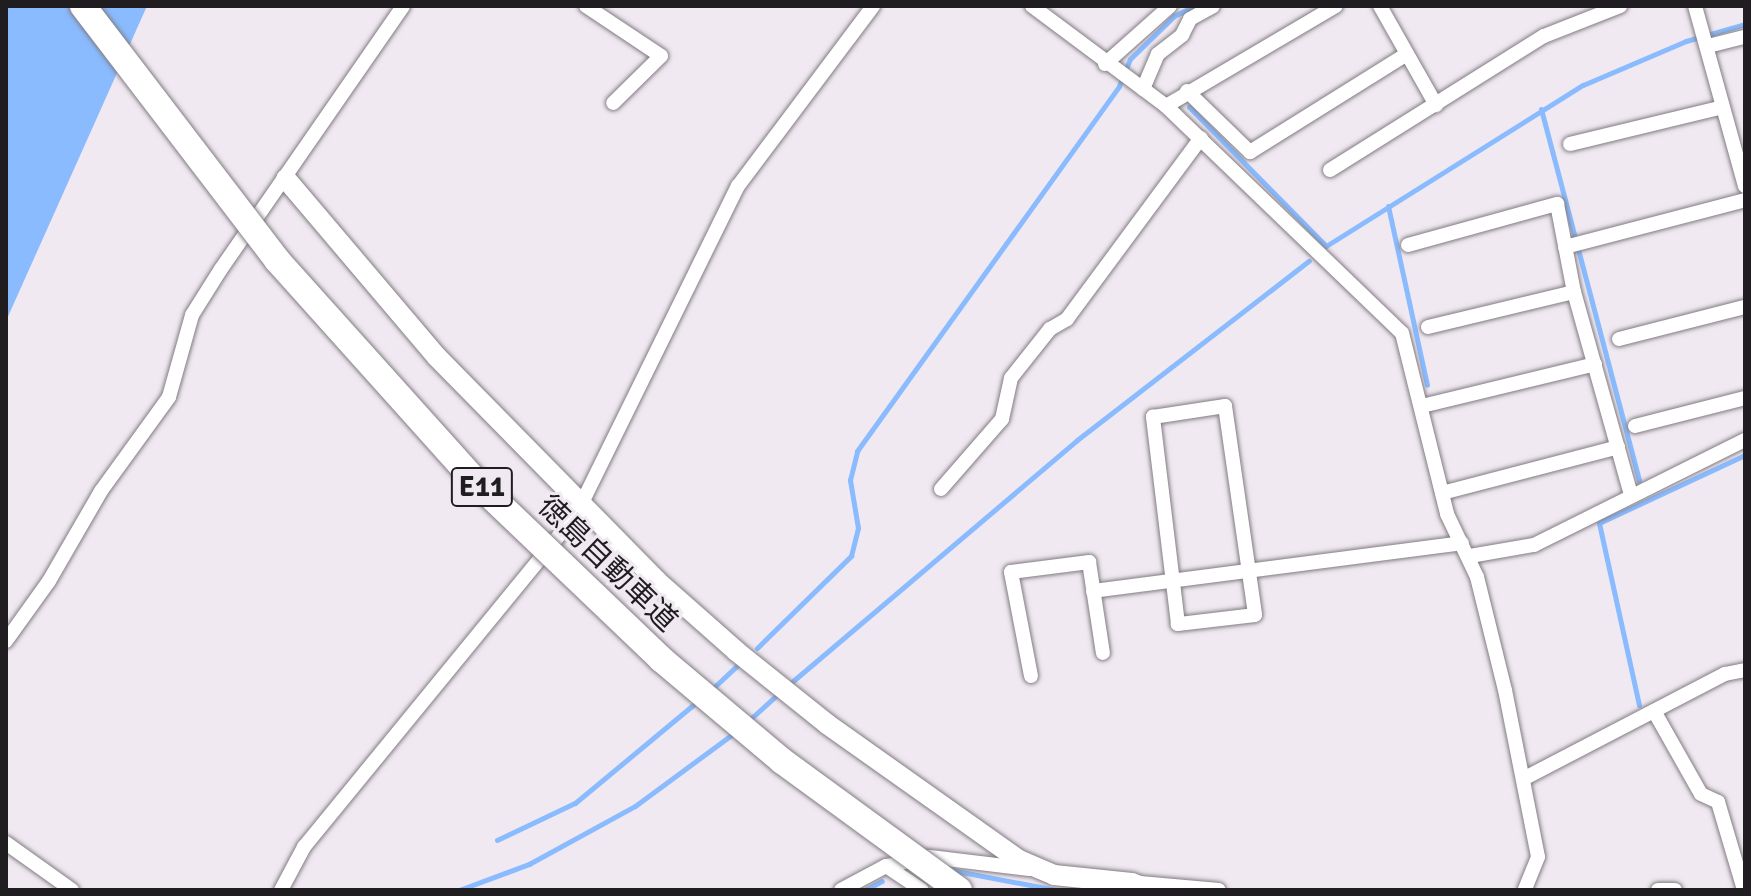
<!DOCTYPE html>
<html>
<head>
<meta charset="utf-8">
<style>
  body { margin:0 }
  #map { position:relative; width:1751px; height:896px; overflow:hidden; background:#f0e9f1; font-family:Signika,"Noto Sans JP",sans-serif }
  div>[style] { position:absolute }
  .water>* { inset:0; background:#89bbfe }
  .stream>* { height:5px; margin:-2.5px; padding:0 2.5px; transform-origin:2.5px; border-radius:2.5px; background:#89bbfe }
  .roads { filter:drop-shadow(0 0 2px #817b82) drop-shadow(0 0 2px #817b82) }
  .street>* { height:14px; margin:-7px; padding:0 7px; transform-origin:7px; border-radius:7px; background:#fff }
  .secondary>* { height:20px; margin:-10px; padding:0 10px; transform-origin:10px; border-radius:10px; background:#fff }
  .bridges { filter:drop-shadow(0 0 2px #817b82) drop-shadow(0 0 2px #817b82) }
  .highway-bridge>* { height:26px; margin:-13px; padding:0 13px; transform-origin:13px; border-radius:13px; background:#fff }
  span { translate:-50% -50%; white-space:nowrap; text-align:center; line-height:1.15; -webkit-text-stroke:6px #f0e9f1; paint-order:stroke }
  .shield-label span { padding:2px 6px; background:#f0e9f1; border:2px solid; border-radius:6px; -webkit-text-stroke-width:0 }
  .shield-label { font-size:28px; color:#1f1d20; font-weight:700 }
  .street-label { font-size:30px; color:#1f1d20 }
  .frame { position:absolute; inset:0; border:8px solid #1f1d20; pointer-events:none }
</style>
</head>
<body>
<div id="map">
  <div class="water">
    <i style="clip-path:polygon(6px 6px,147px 6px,6px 321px)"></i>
  </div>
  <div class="stream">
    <i style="left:1189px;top:107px;width:195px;rotate:45.4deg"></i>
    <i style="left:1326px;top:246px;width:303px;rotate:-32.1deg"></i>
    <i style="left:1583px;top:85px;width:112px;rotate:-23.1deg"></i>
    <i style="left:1686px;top:41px;width:61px;rotate:-16.1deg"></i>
    <i style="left:1541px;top:109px;width:384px;rotate:75.2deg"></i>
    <i style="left:1388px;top:206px;width:183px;rotate:77.7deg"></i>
    <i style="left:757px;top:648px;width:132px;rotate:-44.4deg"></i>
    <i style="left:851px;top:556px;width:29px;rotate:-76deg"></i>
    <i style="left:858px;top:528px;width:49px;rotate:-99.5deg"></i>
    <i style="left:850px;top:480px;width:30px;rotate:-76deg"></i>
    <i style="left:857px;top:451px;width:449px;rotate:-54.3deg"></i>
    <i style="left:1119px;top:86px;width:29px;rotate:-68deg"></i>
    <i style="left:1130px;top:59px;width:62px;rotate:-44.3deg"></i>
    <i style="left:1174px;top:16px;width:22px;rotate:-27deg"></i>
    <i style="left:793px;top:681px;width:372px;rotate:-40.3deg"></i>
    <i style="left:1077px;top:440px;width:293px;rotate:-37.7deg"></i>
    <i style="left:712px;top:689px;width:35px;rotate:-43deg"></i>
    <i style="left:1639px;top:705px;width:186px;rotate:-102.4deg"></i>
    <i style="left:1599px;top:523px;width:161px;rotate:-25deg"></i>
    <i style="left:748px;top:721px;width:36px;rotate:-42deg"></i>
    <i style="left:497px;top:840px;width:86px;rotate:-25.4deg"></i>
    <i style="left:575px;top:803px;width:160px;rotate:-39.7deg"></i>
    <i style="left:951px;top:870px;width:107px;rotate:10.8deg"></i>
    <i style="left:459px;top:890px;width:75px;rotate:-20.4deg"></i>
    <i style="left:529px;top:864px;width:121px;rotate:-28.7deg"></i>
    <i style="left:635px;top:806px;width:123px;rotate:-36.4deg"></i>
    <i style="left:865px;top:890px;width:19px;rotate:-28deg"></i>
  </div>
  <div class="roads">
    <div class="street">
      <i style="left:586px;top:6px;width:90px;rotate:33.7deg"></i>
      <i style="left:661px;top:56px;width:67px;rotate:135.6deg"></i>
      <i style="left:1032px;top:6px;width:167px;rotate:36.7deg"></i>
      <i style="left:1166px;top:106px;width:327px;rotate:43.9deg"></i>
      <i style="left:1402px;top:333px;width:187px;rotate:76deg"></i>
      <i style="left:1447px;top:514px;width:70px;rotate:64.5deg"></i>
      <i style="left:1477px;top:577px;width:116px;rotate:76.1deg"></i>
      <i style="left:1505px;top:690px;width:170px;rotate:78.8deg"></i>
      <i style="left:1538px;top:857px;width:35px;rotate:112deg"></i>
      <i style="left:1380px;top:6px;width:114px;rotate:60.5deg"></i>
      <i style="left:1695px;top:6px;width:187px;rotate:74.5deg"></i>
      <i style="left:1708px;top:46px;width:38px;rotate:-14deg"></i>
      <i style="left:1105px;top:64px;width:87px;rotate:-41.7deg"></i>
      <i style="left:1143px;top:89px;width:38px;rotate:-67deg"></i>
      <i style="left:1158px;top:54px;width:31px;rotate:-38deg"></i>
      <i style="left:1182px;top:35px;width:18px;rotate:-63deg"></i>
      <i style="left:1190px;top:19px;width:26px;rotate:-29deg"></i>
      <i style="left:1187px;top:91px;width:88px;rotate:44.1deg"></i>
      <i style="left:1250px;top:152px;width:185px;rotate:-32deg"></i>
      <i style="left:1166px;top:106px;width:197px;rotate:-30.5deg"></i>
      <i style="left:1570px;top:144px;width:157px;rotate:-13.6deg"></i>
      <i style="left:1330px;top:170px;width:252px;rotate:-32.1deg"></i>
      <i style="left:1544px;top:36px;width:82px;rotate:-21.5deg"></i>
      <i style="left:1408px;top:245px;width:155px;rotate:-15.4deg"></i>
      <i style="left:1557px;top:204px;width:90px;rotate:79.1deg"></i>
      <i style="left:1574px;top:292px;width:211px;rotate:74.3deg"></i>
      <i style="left:1565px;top:247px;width:186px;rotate:-14.6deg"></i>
      <i style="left:1428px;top:327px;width:150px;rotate:-13.5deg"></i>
      <i style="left:1619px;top:339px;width:130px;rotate:-14.3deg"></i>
      <i style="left:1225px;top:406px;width:211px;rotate:81.8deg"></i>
      <i style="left:1255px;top:615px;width:78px;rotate:173.3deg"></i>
      <i style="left:1178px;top:624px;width:209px;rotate:-96.9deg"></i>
      <i style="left:1153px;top:417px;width:73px;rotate:-8.7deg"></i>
      <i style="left:1422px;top:406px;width:178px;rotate:-13.6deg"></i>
      <i style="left:1635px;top:426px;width:114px;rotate:-14.3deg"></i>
      <i style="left:941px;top:489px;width:93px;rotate:-48.9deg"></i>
      <i style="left:1002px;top:419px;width:42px;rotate:-77.6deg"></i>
      <i style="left:1011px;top:378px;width:63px;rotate:-51.5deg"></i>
      <i style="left:1050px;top:329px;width:20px;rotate:-30deg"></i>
      <i style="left:1067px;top:319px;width:225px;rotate:-53.5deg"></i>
      <i style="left:1442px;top:493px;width:182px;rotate:-14.6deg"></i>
      <i style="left:1470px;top:556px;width:65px;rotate:-9.8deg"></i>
      <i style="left:1534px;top:545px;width:236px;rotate:-26.5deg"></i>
      <i style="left:1093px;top:591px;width:372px;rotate:-7.4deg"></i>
      <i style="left:6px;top:641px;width:74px;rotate:-54.4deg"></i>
      <i style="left:49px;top:581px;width:104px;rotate:-60deg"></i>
      <i style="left:101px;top:491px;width:116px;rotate:-54.1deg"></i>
      <i style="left:169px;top:397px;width:85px;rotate:-74.3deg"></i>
      <i style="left:192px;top:315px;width:54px;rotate:-57.8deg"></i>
      <i style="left:221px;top:269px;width:320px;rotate:-55.3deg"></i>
      <i style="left:1031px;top:676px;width:106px;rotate:-100.9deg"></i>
      <i style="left:1011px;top:572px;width:79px;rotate:-7.3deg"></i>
      <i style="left:1089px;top:562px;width:92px;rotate:81.3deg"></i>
      <i style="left:1654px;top:711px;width:95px;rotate:60.5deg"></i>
      <i style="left:1701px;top:794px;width:19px;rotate:25deg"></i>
      <i style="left:1718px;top:802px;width:92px;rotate:73.5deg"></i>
      <i style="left:1523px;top:779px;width:228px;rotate:-27.5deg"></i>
      <i style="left:1725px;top:674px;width:20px;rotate:-11deg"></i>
      <i style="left:6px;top:843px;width:81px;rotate:35.5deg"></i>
      <i style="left:886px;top:866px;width:45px;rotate:-11.6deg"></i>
      <i style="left:930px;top:857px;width:100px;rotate:6.9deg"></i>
      <i style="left:1140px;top:883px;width:79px;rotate:5.1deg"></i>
      <i style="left:281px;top:890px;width:49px;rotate:-61.9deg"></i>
      <i style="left:304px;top:847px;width:429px;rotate:-50.7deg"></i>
      <i style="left:576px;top:515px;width:367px;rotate:-63.8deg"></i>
      <i style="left:738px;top:186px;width:225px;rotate:-53.1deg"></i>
      <i style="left:841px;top:890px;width:51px;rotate:-28.1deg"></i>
      <i style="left:886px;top:866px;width:43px;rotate:33.7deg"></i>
      <i style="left:1658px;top:890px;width:17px"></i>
    </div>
    <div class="secondary">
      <i style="left:286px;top:179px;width:233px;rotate:49.7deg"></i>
      <i style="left:437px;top:357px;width:314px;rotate:45.5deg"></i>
      <i style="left:657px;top:581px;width:106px;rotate:41.5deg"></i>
      <i style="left:736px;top:651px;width:117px;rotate:38.7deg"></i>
      <i style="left:827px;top:724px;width:235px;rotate:35.3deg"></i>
      <i style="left:1019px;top:860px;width:38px;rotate:23deg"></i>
      <i style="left:1054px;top:875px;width:78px;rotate:5.9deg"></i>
      <i style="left:1132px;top:883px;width:19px;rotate:21deg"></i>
    </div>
  </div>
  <div class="bridges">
    <div class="highway-bridge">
      <i style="left:83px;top:6px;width:320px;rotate:52.6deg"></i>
      <i style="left:277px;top:260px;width:300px;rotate:48.1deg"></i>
      <i style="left:477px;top:483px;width:255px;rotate:43.7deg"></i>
      <i style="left:661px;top:659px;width:158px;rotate:40.1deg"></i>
      <i style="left:782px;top:761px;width:219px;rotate:36.1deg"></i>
    </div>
  </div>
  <div class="shield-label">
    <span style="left:482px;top:487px">E11</span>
  </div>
  <div class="street-label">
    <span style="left:607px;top:564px;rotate:44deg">徳島自動車道</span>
  </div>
  <div class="frame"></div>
</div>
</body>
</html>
